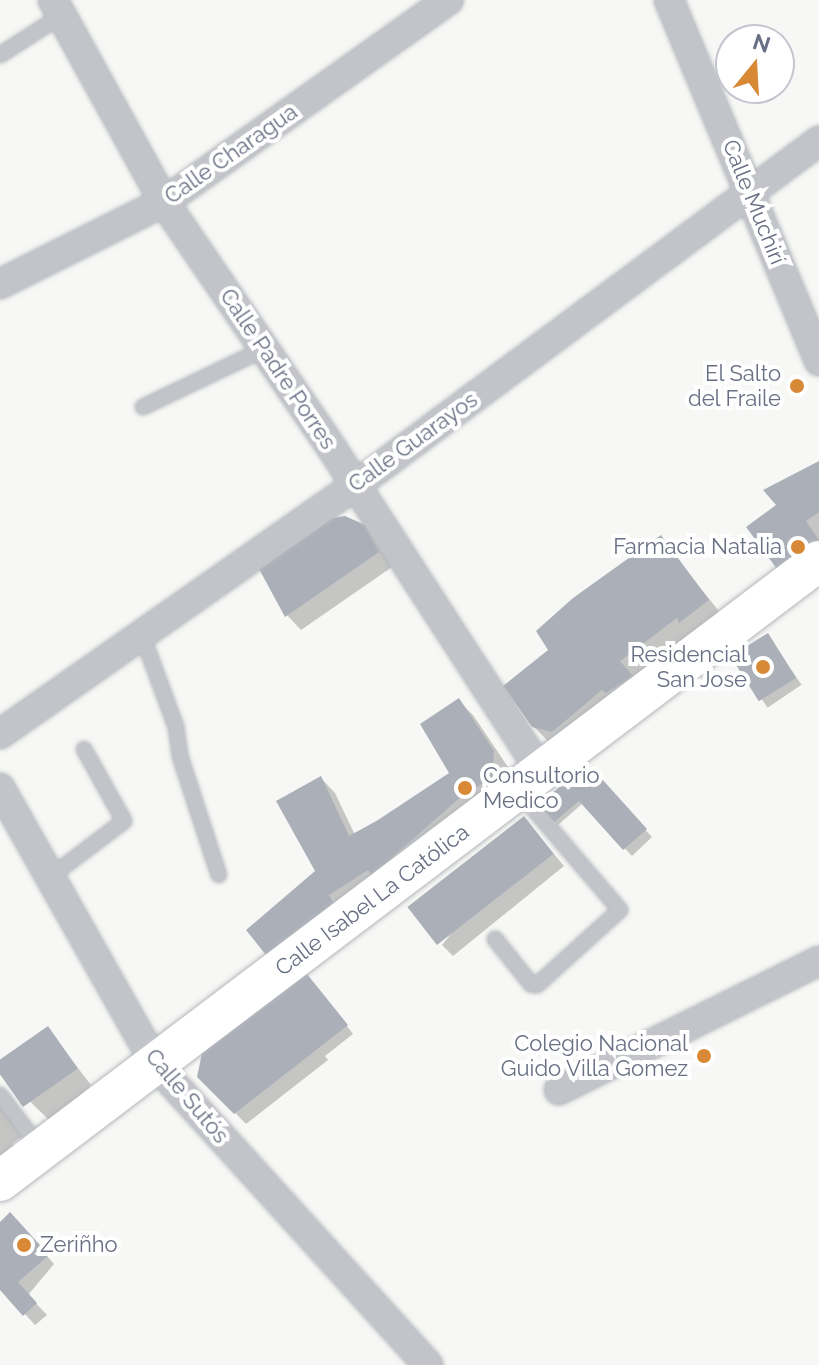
<!DOCTYPE html>
<html>
<head>
<meta charset="utf-8">
<style>
  body { margin:0 }
  #map { position:relative; width:819px; height:1365px; overflow:hidden; background:#f7f8f5; font-family:Raleway,sans-serif }
  div>[style] { position:absolute }
  .shadow>* { inset:0; background:#0003; transform-origin:0 0 }
  .building>* { inset:0; background:#abafb8; transform-origin:0 0 }
  .roads { filter:drop-shadow(0 0 2px #b4b7bd) drop-shadow(0 0 2px #b4b7bd) }
  .lane>* { height:14px; margin:-7px; padding:0 7px; transform-origin:7px; border-radius:7px; background:#c2c4c9 }
  .street>* { height:28px; margin:-14px; padding:0 14px; transform-origin:14px; border-radius:14px; background:#c2c4c9 }
  .secondary>* { height:40px; margin:-20px; padding:0 20px; transform-origin:20px; border-radius:20px; background:#fff }
  .dots>* { width:22px; height:22px; translate:-50% -50%; box-sizing:border-box; border:4px solid #fff; border-radius:50% }
  span { translate:-50% -50%; white-space:nowrap; text-align:center; line-height:1.15; -webkit-text-stroke:8px #fff; paint-order:stroke }
  .street-label { font-size:22px; color:#697084 }
  .poi-label { font-size:22px; color:#697084 }
  .right { translate:-100% -50%; text-align:right }
  .left { translate:0 -50%; text-align:left }
  .north { position:absolute; left:715px; top:24px; width:80px; height:80px; box-sizing:border-box; background:#fff; border:2px solid #c3c6ce; border-radius:50%; rotate:18deg; font-size:22px; font-weight:700; line-height:32px; text-align:center; color:#697084 }
  .north::after { content:''; display:block; margin:auto; width:28px; height:36px; background:#d88935; clip-path:polygon(50% 0,100% 100%,50% 72%,0 100%) }
</style>
</head>
<body>
<div id="map">
  <div class="shadow">
    <i style="clip-path:polygon(819px 463px,819px 564px,778px 505px)"></i>
    <i style="clip-path:polygon(364px 527px,379px 542px,392px 567px,301px 630px,287px 615px)"></i>
    <i style="clip-path:polygon(660px 537px,722px 615px,633px 676px,645px 692px,548px 741px,533px 726px,550px 651px)"></i>
    <i style="left:768px;top:635px;width:60px;height:41px;rotate:56deg"></i>
    <i style="clip-path:polygon(459px 701px,473px 715px,508px 767px,506px 792px,282px 968px,317px 871px,321px 778px,335px 793px,355px 835px,452px 773px)"></i>
    <i style="clip-path:polygon(599px 778px,652px 837px,632px 856px,583px 803px,558px 825px,541px 806px)"></i>
    <i style="clip-path:polygon(534px 830px,564px 866px,453px 956px,442px 945px)"></i>
    <i style="clip-path:polygon(314px 984px,353px 1034px,325px 1056px,328px 1060px,246px 1124px,199px 1076px)"></i>
    <i style="clip-path:polygon(48px 1029px,91px 1085px,52px 1123px,2px 1074px)"></i>
    <i style="clip-path:polygon(0 1103px,26px 1133px,12px 1144px,23px 1156px,0 1176px)"></i>
    <i style="clip-path:polygon(17px 1222px,54px 1264px,28px 1295px,47px 1315px,35px 1325px,0 1287px,0 1224px)"></i>
  </div>
  <div class="building">
    <i style="clip-path:polygon(819px 461px,819px 512px,806px 521px,819px 540px,777px 569px,746px 527px,776px 505px,763px 490px)"></i>
    <i style="clip-path:polygon(345px 516px,365px 525px,379px 552px,285px 617px,258px 567px,333px 518px)"></i>
    <i style="clip-path:polygon(661px 535px,709px 600px,679px 623px,677px 618px,620px 661px,633px 676px,606px 693px,602px 690px,552px 732px,532px 727px,503px 686px,548px 650px,536px 631px,573px 598px)"></i>
    <i style="left:768px;top:633px;width:53px;height:44px;rotate:58deg"></i>
    <i style="clip-path:polygon(459px 698px,494px 751px,492px 778px,463px 795px,372px 875px,368px 870px,329px 895px,334px 904px,266px 955px,246px 930px,315px 871px,276px 801px,321px 776px,349px 836px,378px 820px,449px 773px,420px 724px)"></i>
    <i style="clip-path:polygon(592px 768px,647px 829px,623px 850px,579px 801px,553px 823px,538px 805px,563px 784px,568px 790px)"></i>
    <i style="left:524px;top:816px;width:48px;height:148px;rotate:52deg"></i>
    <i style="clip-path:polygon(307px 974px,348px 1025px,234px 1114px,197px 1077px,202px 1053px)"></i>
    <i style="left:48px;top:1026px;width:52px;height:67px;rotate:55deg"></i>
    <i style="clip-path:polygon(10px 1212px,49px 1255px,18px 1282px,37px 1303px,23px 1316px,0 1290px,0 1222px)"></i>
  </div>
  <div class="roads">
    <div class="lane">
      <i style="left:0;top:55px;width:74px;rotate:-32.8deg"></i>
      <i style="left:143px;top:407px;width:134px;rotate:-25.6deg"></i>
      <i style="left:141px;top:632px;width:101px;rotate:69.8deg"></i>
      <i style="left:176px;top:727px;width:29px;rotate:82deg"></i>
      <i style="left:180px;top:756px;width:125px;rotate:71.9deg"></i>
      <i style="left:50px;top:877px;width:93px;rotate:-37.1deg"></i>
      <i style="left:124px;top:821px;width:82px;rotate:-119.1deg"></i>
      <i style="left:495px;top:939px;width:58px;rotate:51.3deg"></i>
      <i style="left:531px;top:984px;width:6px;rotate:9deg"></i>
      <i style="left:537px;top:985px;width:112px;rotate:-42.1deg"></i>
      <i style="left:620px;top:910px;width:154px;rotate:-130.5deg"></i>
      <i style="left:0;top:1095px;width:66px;rotate:53deg"></i>
    </div>
    <div class="street">
      <i style="left:53px;top:0;width:230px;rotate:61.2deg"></i>
      <i style="left:164px;top:202px;width:300px;rotate:55.7deg"></i>
      <i style="left:333px;top:450px;width:382px;rotate:57.1deg"></i>
      <i style="left:669px;top:0;width:391px;rotate:67.4deg"></i>
      <i style="left:0;top:284px;width:183px;rotate:-26.6deg"></i>
      <i style="left:164px;top:202px;width:349px;rotate:-35.4deg"></i>
      <i style="left:0;top:734px;width:434px;rotate:-35deg"></i>
      <i style="left:356px;top:485px;width:577px;rotate:-36.61deg"></i>
      <i style="left:0;top:788px;width:318px;rotate:60.6deg"></i>
      <i style="left:156px;top:1065px;width:405px;rotate:47.8deg"></i>
      <i style="left:559px;top:1090px;width:290px;rotate:-26.4deg"></i>
    </div>
    <div class="secondary">
      <i style="left:0;top:1181px;width:1027px;rotate:-37.13deg"></i>
    </div>
  </div>
  <div class="dots">
    <i style="left:797px;top:386px;background:#d88935"></i>
    <i style="left:798px;top:547px;background:#d88935"></i>
    <i style="left:763px;top:667px;background:#d88935"></i>
    <i style="left:465px;top:788px;background:#d88935"></i>
    <i style="left:704px;top:1056px;background:#d88935"></i>
    <i style="left:24px;top:1245px;background:#d88935"></i>
  </div>
  <div class="street-label">
    <span style="left:231px;top:154px;rotate:-35deg">Calle Charagua</span>
    <span style="left:754px;top:202px;rotate:68deg">Calle Muchirí</span>
    <span style="left:278px;top:369px;rotate:56deg">Calle Padre Porres</span>
    <span style="left:413px;top:442px;rotate:-36deg">Calle Guarayos</span>
    <span style="left:372px;top:900px;rotate:-37deg">Calle Isabel La Católica</span>
    <span style="left:187px;top:1096px;rotate:50deg">Calle Sutós</span>
  </div>
  <div class="poi-label">
    <span class="right" style="left:781px;top:386px">El Salto<br>del Fraile</span>
    <span class="right" style="left:782px;top:547px">Farmacia Natalia</span>
    <span class="right" style="left:747px;top:667px">Residencial<br>San Jose</span>
    <span class="left" style="left:483px;top:788px">Consultorio<br>Medico</span>
    <span class="right" style="left:688px;top:1056px">Colegio Nacional<br>Guido Villa Gomez</span>
    <span class="left" style="left:40px;top:1245px">Zeriñho</span>
  </div>
  <div class="north">N</div>
</div>
</body>
</html>
